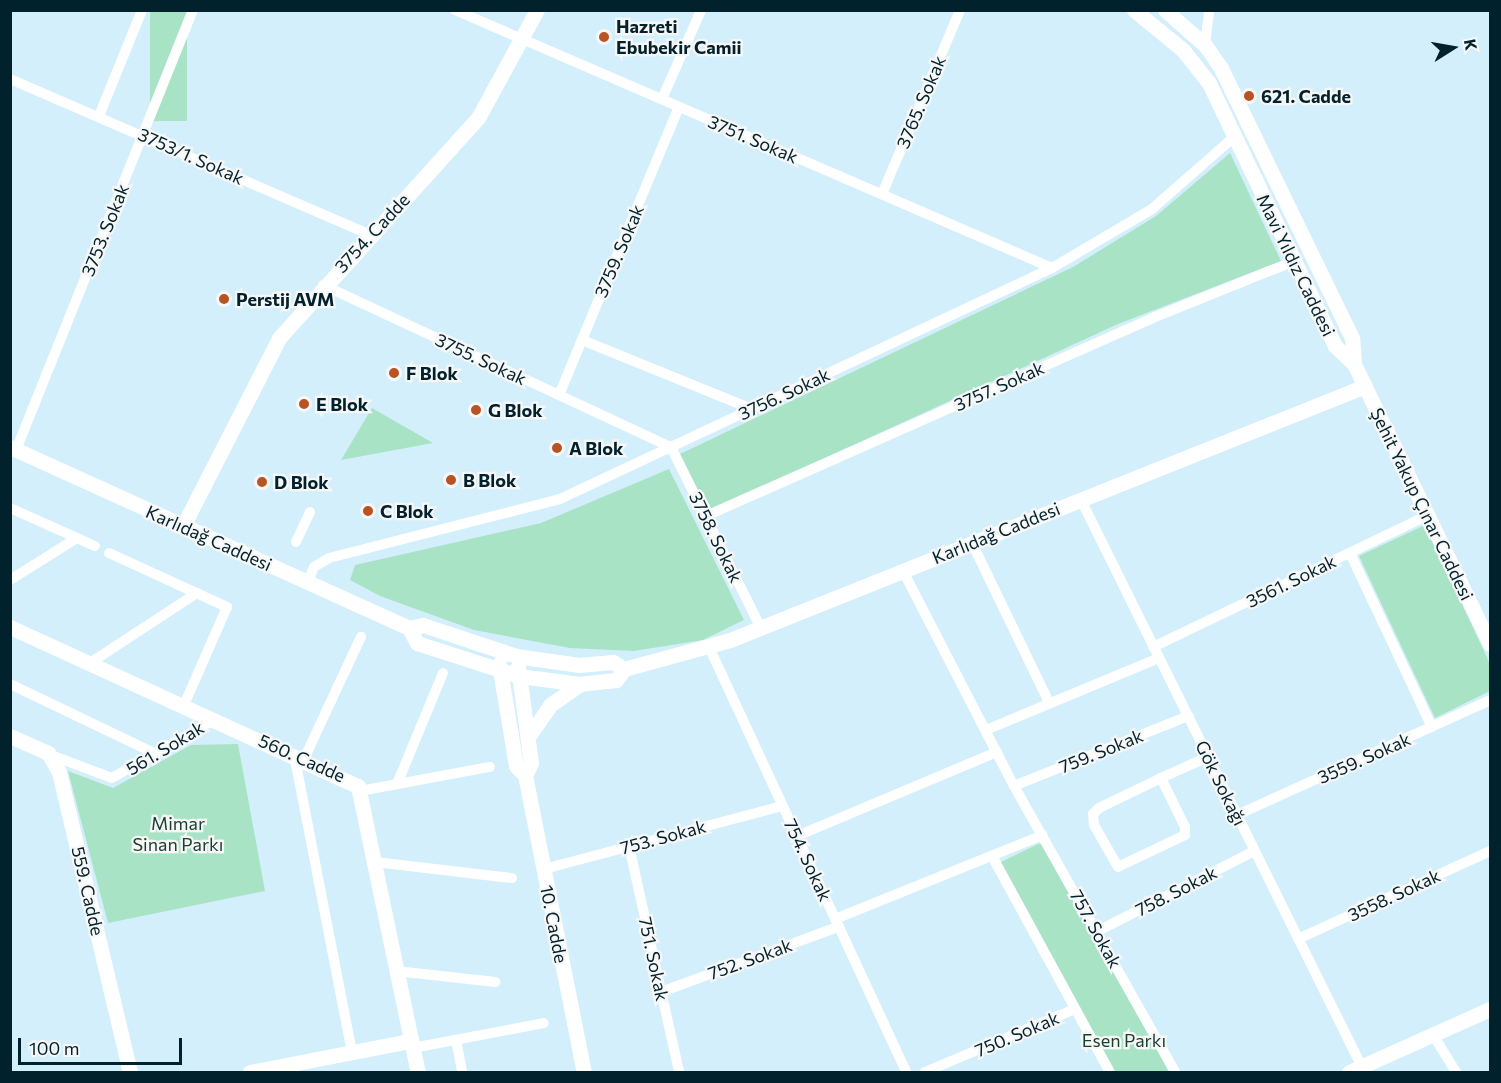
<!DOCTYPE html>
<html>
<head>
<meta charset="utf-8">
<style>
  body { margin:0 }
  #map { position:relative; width:1501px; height:1083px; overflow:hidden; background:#d3effb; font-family:Commissioner,sans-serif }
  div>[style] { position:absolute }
  .green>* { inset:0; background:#a9e3c6; transform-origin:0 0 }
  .street>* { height:10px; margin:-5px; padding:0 5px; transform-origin:5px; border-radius:5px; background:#fff }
  .secondary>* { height:15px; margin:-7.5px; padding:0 7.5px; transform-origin:7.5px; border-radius:7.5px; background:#fff }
  .dots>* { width:16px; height:16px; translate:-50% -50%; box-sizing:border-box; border:3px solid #f7f7f7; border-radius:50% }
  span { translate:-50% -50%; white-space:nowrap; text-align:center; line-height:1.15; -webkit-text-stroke:4.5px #f7f7f7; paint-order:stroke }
  .poi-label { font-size:18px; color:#01222c; font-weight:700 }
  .left { translate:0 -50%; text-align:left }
  .street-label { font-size:18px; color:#01222c }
  .park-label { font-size:18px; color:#194130 }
  .frame { position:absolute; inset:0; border:12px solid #01222c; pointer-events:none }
  .north { position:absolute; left:1423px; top:18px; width:60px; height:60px; -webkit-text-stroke:4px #f7f7f7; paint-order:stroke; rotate:79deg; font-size:16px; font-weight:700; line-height:24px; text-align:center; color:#01222c }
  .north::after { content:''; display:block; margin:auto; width:21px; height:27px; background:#01222c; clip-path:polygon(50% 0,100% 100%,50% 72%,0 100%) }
  .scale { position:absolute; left:18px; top:1038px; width:164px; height:27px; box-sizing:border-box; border:3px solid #01222c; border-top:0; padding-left:8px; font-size:18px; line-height:21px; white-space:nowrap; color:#01222c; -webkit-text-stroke:4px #f7f7f7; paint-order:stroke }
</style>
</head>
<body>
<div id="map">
  <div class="green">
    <i style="left:150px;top:11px;width:37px;height:110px"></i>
    <i style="clip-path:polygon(1230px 153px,1281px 261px,1118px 324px,707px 512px,680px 454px,1073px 267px,1156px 216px)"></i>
    <i style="clip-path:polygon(372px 408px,433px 443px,341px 460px)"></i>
    <i style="clip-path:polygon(669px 469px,744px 620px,703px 640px,634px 651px,570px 648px,474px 630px,380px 596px,350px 580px,355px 565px,541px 523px)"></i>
    <i style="clip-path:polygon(1425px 525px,1490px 664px,1490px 691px,1435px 718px,1359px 556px)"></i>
    <i style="clip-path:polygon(238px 744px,265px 891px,108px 923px,68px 771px,113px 788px,191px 745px)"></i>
    <i style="clip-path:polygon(1038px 844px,1045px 844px,1169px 1072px,1114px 1072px,1001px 862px)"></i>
  </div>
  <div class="street">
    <i style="left:455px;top:10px;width:650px;rotate:23.37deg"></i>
    <i style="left:1205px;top:45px;width:35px;rotate:-83deg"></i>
    <i style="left:10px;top:79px;width:392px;rotate:23.4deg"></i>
    <i style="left:662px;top:99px;width:97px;rotate:-66.3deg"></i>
    <i style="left:99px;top:116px;width:114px;rotate:-67.9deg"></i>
    <i style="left:882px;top:194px;width:200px;rotate:-67deg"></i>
    <i style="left:323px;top:285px;width:384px;rotate:25deg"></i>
    <i style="left:671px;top:447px;width:202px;rotate:63.6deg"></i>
    <i style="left:582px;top:340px;width:183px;rotate:22.1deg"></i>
    <i style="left:559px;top:395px;width:312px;rotate:-67.4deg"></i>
    <i style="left:16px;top:450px;width:474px;rotate:-68.1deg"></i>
    <i style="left:1081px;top:500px;width:633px;rotate:63.64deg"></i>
    <i style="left:10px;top:508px;width:93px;rotate:24.1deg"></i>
    <i style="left:706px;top:516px;width:491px;rotate:-23.9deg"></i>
    <i style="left:1155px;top:317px;width:150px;rotate:-21.9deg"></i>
    <i style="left:296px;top:542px;width:33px;rotate:-65deg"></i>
    <i style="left:972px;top:543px;width:177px;rotate:64.2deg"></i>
    <i style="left:109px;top:553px;width:130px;rotate:24.6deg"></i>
    <i style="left:227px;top:607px;width:107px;rotate:113.7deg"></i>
    <i style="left:1350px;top:553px;width:192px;rotate:64.8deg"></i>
    <i style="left:903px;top:571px;width:242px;rotate:62.7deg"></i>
    <i style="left:1014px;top:786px;width:328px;rotate:60.6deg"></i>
    <i style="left:10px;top:580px;width:79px;rotate:-32.1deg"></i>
    <i style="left:307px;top:583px;width:17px;rotate:-66deg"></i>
    <i style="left:314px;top:567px;width:17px;rotate:-31deg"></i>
    <i style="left:329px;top:558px;width:238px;rotate:-14.3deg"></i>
    <i style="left:560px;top:499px;width:544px;rotate:-25.15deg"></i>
    <i style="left:1052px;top:268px;width:116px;rotate:-30.5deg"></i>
    <i style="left:1152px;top:209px;width:111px;rotate:-41.3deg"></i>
    <i style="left:709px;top:647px;width:468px;rotate:65.1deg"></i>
    <i style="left:1153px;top:647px;width:306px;rotate:-25.6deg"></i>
    <i style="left:90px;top:663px;width:128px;rotate:-33.2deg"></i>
    <i style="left:10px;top:684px;width:162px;rotate:25.6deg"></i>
    <i style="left:986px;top:730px;width:187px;rotate:-22.6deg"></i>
    <i style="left:48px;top:754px;width:68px;rotate:20.6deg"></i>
    <i style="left:112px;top:778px;width:119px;rotate:-29.8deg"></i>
    <i style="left:294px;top:754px;width:304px;rotate:79deg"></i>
    <i style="left:304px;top:759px;width:135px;rotate:-65deg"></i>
    <i style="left:1161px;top:778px;width:55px;rotate:63.9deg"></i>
    <i style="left:1185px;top:827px;width:8px;rotate:90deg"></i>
    <i style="left:1185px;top:835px;width:74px;rotate:154.5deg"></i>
    <i style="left:1118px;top:867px;width:48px;rotate:-119.7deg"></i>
    <i style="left:1094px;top:825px;width:11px;rotate:-95deg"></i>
    <i style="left:1093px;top:814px;width:8px;rotate:-45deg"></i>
    <i style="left:1099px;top:808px;width:69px;rotate:-25.8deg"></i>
    <i style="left:1161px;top:778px;width:51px;rotate:-24.1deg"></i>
    <i style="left:397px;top:784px;width:120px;rotate:-67.5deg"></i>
    <i style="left:1014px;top:786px;width:188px;rotate:-21.9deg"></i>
    <i style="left:360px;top:791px;width:132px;rotate:-10.5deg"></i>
    <i style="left:1237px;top:815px;width:278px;rotate:-24.4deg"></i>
    <i style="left:797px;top:836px;width:217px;rotate:-22.8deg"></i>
    <i style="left:629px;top:846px;width:231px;rotate:77.5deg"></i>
    <i style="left:992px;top:856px;width:246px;rotate:61.4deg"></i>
    <i style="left:375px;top:862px;width:138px;rotate:6.7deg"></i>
    <i style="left:544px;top:869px;width:246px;rotate:-14.8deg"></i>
    <i style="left:835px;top:919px;width:224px;rotate:-22deg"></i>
    <i style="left:1098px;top:931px;width:175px;rotate:-27.1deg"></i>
    <i style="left:1298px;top:939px;width:211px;rotate:-24.6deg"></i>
    <i style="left:396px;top:971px;width:100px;rotate:6.3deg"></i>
    <i style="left:661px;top:992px;width:189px;rotate:-20.2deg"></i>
    <i style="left:1433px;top:1035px;width:44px;rotate:58.1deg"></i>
    <i style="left:456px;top:1040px;width:33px;rotate:79deg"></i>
    <i style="left:413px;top:1048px;width:133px;rotate:-10.8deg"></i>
    <i style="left:925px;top:1072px;width:163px;rotate:-22.8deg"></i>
  </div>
  <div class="secondary">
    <i style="left:1134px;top:10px;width:63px;rotate:39.2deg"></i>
    <i style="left:1183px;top:50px;width:42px;rotate:51.8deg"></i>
    <i style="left:1209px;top:83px;width:292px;rotate:64.4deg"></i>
    <i style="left:1335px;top:346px;width:26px;rotate:43deg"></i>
    <i style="left:1354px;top:364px;width:26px;rotate:-94deg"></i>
    <i style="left:1352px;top:338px;width:300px;rotate:-115.9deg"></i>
    <i style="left:1221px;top:68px;width:28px;rotate:-125deg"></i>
    <i style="left:1205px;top:45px;width:53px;rotate:-138.8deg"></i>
    <i style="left:1354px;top:364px;width:311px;rotate:64.1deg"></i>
    <i style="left:10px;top:447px;width:438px;rotate:24.4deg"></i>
    <i style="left:183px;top:526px;width:211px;rotate:-62.9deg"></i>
    <i style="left:279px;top:338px;width:297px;rotate:-47.9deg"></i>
    <i style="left:478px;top:118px;width:123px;rotate:-61.4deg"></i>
    <i style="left:423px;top:625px;width:98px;rotate:18.4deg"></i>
    <i style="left:516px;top:656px;width:64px;rotate:8.1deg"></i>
    <i style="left:579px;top:665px;width:34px;rotate:-5deg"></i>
    <i style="left:613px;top:662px;width:13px;rotate:32deg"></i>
    <i style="left:624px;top:669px;width:14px;rotate:126deg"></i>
    <i style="left:616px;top:680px;width:36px;rotate:174deg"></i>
    <i style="left:580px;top:684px;width:62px;rotate:-172.5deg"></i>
    <i style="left:519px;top:676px;width:107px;rotate:-162.1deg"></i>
    <i style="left:417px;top:643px;width:17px;rotate:-118deg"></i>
    <i style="left:409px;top:628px;width:14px;rotate:-12deg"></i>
    <i style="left:10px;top:627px;width:383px;rotate:24.6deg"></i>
    <i style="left:358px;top:786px;width:292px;rotate:78.2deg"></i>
    <i style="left:499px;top:664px;width:103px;rotate:80.5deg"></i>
    <i style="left:516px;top:766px;width:13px;rotate:45deg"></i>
    <i style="left:525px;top:775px;width:13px;rotate:-63deg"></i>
    <i style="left:531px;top:763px;width:97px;rotate:-97.7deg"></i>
    <i style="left:624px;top:669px;width:110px;rotate:-15.3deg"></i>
    <i style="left:730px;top:640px;width:684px;rotate:-21.8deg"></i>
    <i style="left:10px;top:736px;width:42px;rotate:24.1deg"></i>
    <i style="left:48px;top:753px;width:22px;rotate:60deg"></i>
    <i style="left:59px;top:772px;width:308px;rotate:76.7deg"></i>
    <i style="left:528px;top:737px;width:39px;rotate:-55deg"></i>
    <i style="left:550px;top:705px;width:37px;rotate:-35deg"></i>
    <i style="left:525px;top:775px;width:303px;rotate:78.8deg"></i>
    <i style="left:250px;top:1072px;width:163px;rotate:-11deg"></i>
    <i style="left:1349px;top:1072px;width:154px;rotate:-24.1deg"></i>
  </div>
  <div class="dots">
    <i style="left:604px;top:37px;background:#b85324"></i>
    <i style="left:1249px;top:96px;background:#b85324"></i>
    <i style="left:224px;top:299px;background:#b85324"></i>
    <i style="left:394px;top:373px;background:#b85324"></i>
    <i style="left:304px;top:404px;background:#b85324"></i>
    <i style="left:476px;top:410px;background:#b85324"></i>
    <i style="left:557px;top:448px;background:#b85324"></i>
    <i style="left:451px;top:480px;background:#b85324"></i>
    <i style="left:262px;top:482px;background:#b85324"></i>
    <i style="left:368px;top:511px;background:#b85324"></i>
  </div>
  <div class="poi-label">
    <span class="left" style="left:616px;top:37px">Hazreti<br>Ebubekir Camii</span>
    <span class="left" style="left:1261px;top:96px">621. Cadde</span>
    <span class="left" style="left:236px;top:299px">Perstij AVM</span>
    <span class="left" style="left:406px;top:373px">F Blok</span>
    <span class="left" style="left:316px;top:404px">E Blok</span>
    <span class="left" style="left:488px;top:410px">G Blok</span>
    <span class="left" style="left:569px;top:448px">A Blok</span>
    <span class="left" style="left:463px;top:480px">B Blok</span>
    <span class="left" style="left:274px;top:482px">D Blok</span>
    <span class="left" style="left:380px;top:511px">C Blok</span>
  </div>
  <div class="street-label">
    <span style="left:921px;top:102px;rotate:-67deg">3765. Sokak</span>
    <span style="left:753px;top:139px;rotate:23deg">3751. Sokak</span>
    <span style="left:191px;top:156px;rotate:24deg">3753/1. Sokak</span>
    <span style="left:105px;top:230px;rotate:-68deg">3753. Sokak</span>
    <span style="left:372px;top:233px;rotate:-47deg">3754. Cadde</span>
    <span style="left:619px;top:251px;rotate:-67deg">3759. Sokak</span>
    <span style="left:1296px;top:265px;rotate:64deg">Mavi Yıldız Caddesi</span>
    <span style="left:481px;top:359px;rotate:25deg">3755. Sokak</span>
    <span style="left:999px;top:386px;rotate:-24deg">3757. Sokak</span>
    <span style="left:784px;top:394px;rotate:-25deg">3756. Sokak</span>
    <span style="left:1422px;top:504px;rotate:64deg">Şehit Yakup Çınar Caddesi</span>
    <span style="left:996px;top:533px;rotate:-22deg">Karlıdağ Caddesi</span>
    <span style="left:716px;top:537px;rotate:64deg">3758. Sokak</span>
    <span style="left:209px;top:538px;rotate:24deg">Karlıdağ Caddesi</span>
    <span style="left:1291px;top:581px;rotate:-26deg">3561. Sokak</span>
    <span style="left:165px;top:748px;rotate:-31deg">561. Sokak</span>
    <span style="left:1101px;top:751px;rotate:-22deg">759. Sokak</span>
    <span style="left:302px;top:758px;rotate:24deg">560. Cadde</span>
    <span style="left:1364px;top:758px;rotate:-24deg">3559. Sokak</span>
    <span style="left:1221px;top:783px;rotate:64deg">Gök Sokağı</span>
    <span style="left:663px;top:837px;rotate:-15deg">753. Sokak</span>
    <span style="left:808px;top:860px;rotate:65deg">754. Sokak</span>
    <span style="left:88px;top:891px;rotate:77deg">559. Cadde</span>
    <span style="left:1176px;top:891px;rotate:-27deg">758. Sokak</span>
    <span style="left:1394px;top:895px;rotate:-25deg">3558. Sokak</span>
    <span style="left:554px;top:924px;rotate:79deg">10. Cadde</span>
    <span style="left:1096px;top:929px;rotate:61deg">757. Sokak</span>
    <span style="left:654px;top:959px;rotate:78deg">751. Sokak</span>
    <span style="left:750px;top:959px;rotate:-20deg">752. Sokak</span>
    <span style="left:1017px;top:1034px;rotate:-23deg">750. Sokak</span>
  </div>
  <div class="park-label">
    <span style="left:178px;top:834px">Mimar<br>Sinan Parkı</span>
    <span style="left:1124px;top:1040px">Esen Parkı</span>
  </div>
  <div class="frame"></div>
  <div class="north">K</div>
  <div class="scale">100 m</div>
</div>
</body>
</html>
